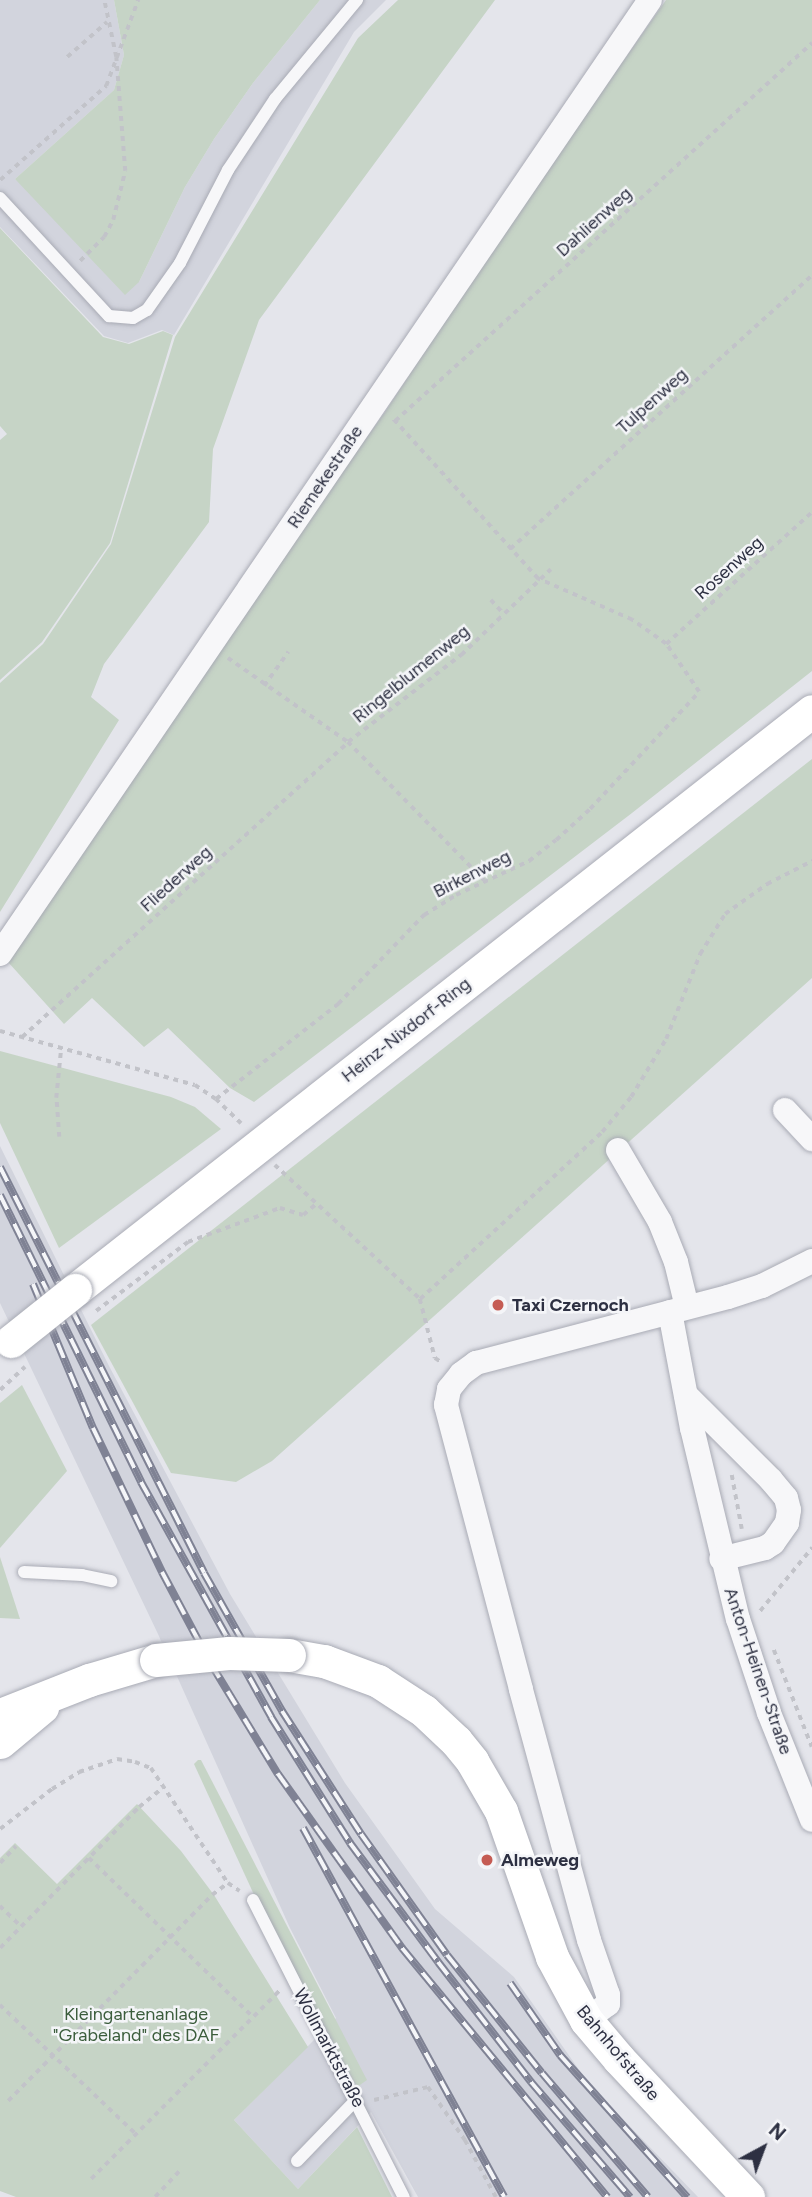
<!DOCTYPE html>
<html>
<head>
<meta charset="utf-8">
<style>
  body { margin:0 }
  #map { position:relative; width:812px; height:2197px; overflow:hidden; background:#e4e5eb; font-family:Figtree,sans-serif }
  div>[style] { position:absolute }
  .built>* { inset:0; background:#d2d4dd }
  .green>* { inset:0; background:#c6d4c6 }
  .path>* { height:3.5px; margin-top:-1.75px; transform-origin:0; background:repeating-linear-gradient(90deg,#c2c3c9 0 5px,transparent 0 10px) }
  .roads { filter:drop-shadow(0 0 2px #a9abb5) drop-shadow(0 0 2px #a9abb5) }
  .service>* { height:12px; margin:-6px; padding:0 6px; transform-origin:6px; border-radius:6px; background:#f7f7f9 }
  .minor>* { height:24px; margin:-12px; padding:0 12px; transform-origin:12px; border-radius:12px; background:#f7f7f9 }
  .secondary>* { height:33px; margin:-16.5px; padding:0 16.5px; transform-origin:16.5px; border-radius:16.5px; background:#fff }
  .rail>* { height:8px; margin-top:-4px; transform-origin:0; background:repeating-linear-gradient(90deg,#f4f5f8 0 16px,#7f8294 0 32px); box-sizing:border-box; border-block:2px solid #7f8294 }
  .bridges { filter:drop-shadow(0 0 2px #a9abb5) drop-shadow(0 0 2px #a9abb5) }
  .secondary-bridge>* { height:33px; margin:-16.5px; padding:0 16.5px; transform-origin:16.5px; border-radius:16.5px; background:#fff }
  .dots>* { width:19px; height:19px; translate:-50% -50%; box-sizing:border-box; border:4px solid #f4f5f8; border-radius:50% }
  span { translate:-50% -50%; white-space:nowrap; text-align:center; line-height:1.15; -webkit-text-stroke:5px #f4f5f8; paint-order:stroke }
  .street-label { font-size:18px; color:#2d3042 }
  .poi-label { font-size:18px; color:#2d3042; font-weight:700 }
  .left { translate:0 -50%; text-align:left }
  .park-label { font-size:18px; color:#3b5d3c }
  .north { position:absolute; left:728px; top:2113px; width:70px; height:70px; -webkit-text-stroke:5px #f4f5f8; paint-order:stroke; rotate:41deg; font-size:19px; font-weight:700; line-height:28px; text-align:center; color:#2d3042 }
  .north::after { content:''; display:block; margin:auto; width:24px; height:32px; background:#2d3042; clip-path:polygon(50% 0,100% 100%,50% 72%,0 100%) }
</style>
</head>
<body>
<div id="map">
  <div class="built">
    <i style="clip-path:polygon(0 0,114px 0,124px 55px,114px 90px,15px 179px,139px 282px,185px 187px,214px 139px,253px 83px,320px 0,386px 0,354px 32px,174px 335px,162px 330px,128px 343px,104px 336px,0 227px)"></i>
    <i style="clip-path:polygon(0 1146px,109px 1366px,230px 1594px,345px 1783px,435px 1909px,514px 1977px,589px 2084px,698px 2197px,418px 2197px,371px 2112px,298px 2189px,234px 2120px,336px 2018px,290px 1928px,158px 1634px,0 1303px)"></i>
  </div>
  <div class="green">
    <i style="clip-path:polygon(114px 0,320px 0,253px 83px,214px 139px,185px 187px,139px 282px,125px 295px,15px 179px,114px 90px,124px 55px)"></i>
    <i style="clip-path:polygon(398px 0,495px 0,259px 320px,213px 449px,209px 522px,104px 664px,91px 697px,119px 720px,0 912px,0 683px,43px 644px,111px 544px,175px 337px,358px 38px)"></i>
    <i style="clip-path:polygon(666px 0,812px 0,812px 671px,632px 813px,254px 1102px,230px 1088px,168px 1028px,144px 1047px,92px 998px,64px 1024px,8px 962px,246px 605px,385px 412px,502px 234px)"></i>
    <i style="clip-path:polygon(0 228px,103px 337px,129px 344px,163px 331px,173px 335px,110px 543px,42px 642px,0 680px,0 440px,7px 434px,0 426px)"></i>
    <i style="clip-path:polygon(812px 759px,812px 978px,272px 1461px,236px 1482px,171px 1473px,91px 1325px)"></i>
    <i style="clip-path:polygon(0 1051px,171px 1097px,195px 1107px,221px 1129px,59px 1248px,0 1123px)"></i>
    <i style="clip-path:polygon(22px 1385px,67px 1471px,0 1548px,0 1403px)"></i>
    <i style="clip-path:polygon(0 1557px,20px 1619px,0 1618px)"></i>
    <i style="clip-path:polygon(198px 1760px,201px 1760px,367px 2080px,357px 2087px,256px 1899px,194px 1764px)"></i>
    <i style="clip-path:polygon(137px 1804px,181px 1851px,214px 1895px,308px 2047px,234px 2120px,298px 2189px,357px 2127px,392px 2197px,16px 2197px,0 2191px,0 1858px,15px 1843px,57px 1884px)"></i>
  </div>
  <div class="path">
    <i style="left:67px;top:57px;width:53px;rotate:-41.2deg"></i>
    <i style="left:0;top:180px;width:142px;rotate:-41.6deg"></i>
    <i style="left:106px;top:86px;width:92px;rotate:-69.6deg"></i>
    <i style="left:80px;top:261px;width:34px;rotate:-45deg"></i>
    <i style="left:104px;top:237px;width:19px;rotate:-62deg"></i>
    <i style="left:113px;top:220px;width:50px;rotate:-76.2deg"></i>
    <i style="left:125px;top:171px;width:114px;rotate:-94.5deg"></i>
    <i style="left:116px;top:57px;width:58px;rotate:-101.9deg"></i>
    <i style="left:395px;top:421px;width:563px;rotate:-42.19deg"></i>
    <i style="left:510px;top:549px;width:408px;rotate:-42.2deg"></i>
    <i style="left:491px;top:600px;width:19px;rotate:47deg"></i>
    <i style="left:666px;top:644px;width:197px;rotate:-42.1deg"></i>
    <i style="left:228px;top:658px;width:146px;rotate:35deg"></i>
    <i style="left:348px;top:742px;width:194px;rotate:45.4deg"></i>
    <i style="left:264px;top:686px;width:42px;rotate:-54.8deg"></i>
    <i style="left:0;top:1031px;width:202px;rotate:15.5deg"></i>
    <i style="left:195px;top:1085px;width:25px;rotate:34deg"></i>
    <i style="left:216px;top:1099px;width:35px;rotate:44deg"></i>
    <i style="left:22px;top:1037px;width:440px;rotate:-42.1deg"></i>
    <i style="left:348px;top:742px;width:143px;rotate:-37.6deg"></i>
    <i style="left:461px;top:655px;width:124px;rotate:-43.7deg"></i>
    <i style="left:216px;top:1099px;width:155px;rotate:-37.9deg"></i>
    <i style="left:338px;top:1004px;width:124px;rotate:-46deg"></i>
    <i style="left:424px;top:915px;width:38px;rotate:-32deg"></i>
    <i style="left:456px;top:895px;width:81px;rotate:-25deg"></i>
    <i style="left:529px;top:861px;width:34px;rotate:-38deg"></i>
    <i style="left:556px;top:840px;width:46px;rotate:-42.4deg"></i>
    <i style="left:590px;top:809px;width:160px;rotate:-47deg"></i>
    <i style="left:699px;top:692px;width:58px;rotate:-124.5deg"></i>
    <i style="left:666px;top:644px;width:42px;rotate:-144.8deg"></i>
    <i style="left:632px;top:620px;width:103px;rotate:-156.4deg"></i>
    <i style="left:538px;top:579px;width:216px;rotate:-132.2deg"></i>
    <i style="left:59px;top:1137px;width:39px;rotate:-94deg"></i>
    <i style="left:56px;top:1098px;width:50px;rotate:-84.3deg"></i>
    <i style="left:275px;top:1165px;width:197px;rotate:42.7deg"></i>
    <i style="left:420px;top:1299px;width:61px;rotate:75.7deg"></i>
    <i style="left:435px;top:1358px;width:7px;rotate:34deg"></i>
    <i style="left:420px;top:1299px;width:247px;rotate:-42.5deg"></i>
    <i style="left:602px;top:1132px;width:45px;rotate:-50.4deg"></i>
    <i style="left:631px;top:1097px;width:68px;rotate:-58.9deg"></i>
    <i style="left:666px;top:1039px;width:92px;rotate:-68.2deg"></i>
    <i style="left:700px;top:954px;width:47px;rotate:-58deg"></i>
    <i style="left:725px;top:914px;width:52px;rotate:-35.5deg"></i>
    <i style="left:767px;top:884px;width:51px;rotate:-27.1deg"></i>
    <i style="left:96px;top:1311px;width:115px;rotate:-36.9deg"></i>
    <i style="left:188px;top:1242px;width:98px;rotate:-20.3deg"></i>
    <i style="left:280px;top:1208px;width:24px;rotate:17deg"></i>
    <i style="left:303px;top:1215px;width:16px;rotate:-40deg"></i>
    <i style="left:0;top:1390px;width:34px;rotate:-43deg"></i>
    <i style="left:732px;top:1475px;width:55px;rotate:79.5deg"></i>
    <i style="left:760px;top:1611px;width:82px;rotate:-50.5deg"></i>
    <i style="left:774px;top:1650px;width:104px;rotate:68.6deg"></i>
    <i style="left:0;top:1829px;width:66px;rotate:-37.6deg"></i>
    <i style="left:52px;top:1789px;width:32px;rotate:-32deg"></i>
    <i style="left:79px;top:1772px;width:40px;rotate:-18.9deg"></i>
    <i style="left:117px;top:1759px;width:18px;rotate:9deg"></i>
    <i style="left:135px;top:1762px;width:17px;rotate:21deg"></i>
    <i style="left:151px;top:1768px;width:138px;rotate:56.2deg"></i>
    <i style="left:228px;top:1883px;width:14px;rotate:34deg"></i>
    <i style="left:89px;top:1858px;width:227px;rotate:44.1deg"></i>
    <i style="left:0;top:1863px;width:23px;rotate:-47deg"></i>
    <i style="left:0;top:1906px;width:29px;rotate:44deg"></i>
    <i style="left:0;top:1948px;width:198px;rotate:-45.4deg"></i>
    <i style="left:139px;top:1807px;width:33px;rotate:-39deg"></i>
    <i style="left:0;top:2005px;width:187px;rotate:43.5deg"></i>
    <i style="left:374px;top:2100px;width:56px;rotate:-13.5deg"></i>
    <i style="left:428px;top:2087px;width:65px;rotate:55.1deg"></i>
    <i style="left:465px;top:2140px;width:65px;rotate:61.5deg"></i>
    <i style="left:8px;top:2101px;width:290px;rotate:-45.3deg"></i>
    <i style="left:212px;top:1895px;width:20px;rotate:-37deg"></i>
    <i style="left:91px;top:2179px;width:267px;rotate:-45deg"></i>
    <i style="left:155px;top:2197px;width:35px;rotate:-47deg"></i>
  </div>
  <div class="roads">
    <div class="service">
      <i style="left:0;top:198px;width:161px;rotate:47.3deg"></i>
      <i style="left:109px;top:316px;width:24px;rotate:5deg"></i>
      <i style="left:133px;top:318px;width:16px;rotate:-30deg"></i>
      <i style="left:147px;top:310px;width:57px;rotate:-54.9deg"></i>
      <i style="left:180px;top:263px;width:105px;rotate:-62.7deg"></i>
      <i style="left:228px;top:170px;width:85px;rotate:-56.5deg"></i>
      <i style="left:275px;top:99px;width:129px;rotate:-50.4deg"></i>
      <i style="left:24px;top:1572px;width:58px;rotate:3deg"></i>
      <i style="left:82px;top:1575px;width:30px;rotate:12deg"></i>
      <i style="left:253px;top:1900px;width:333px;rotate:63.1deg"></i>
      <i style="left:297px;top:2161px;width:85px;rotate:-46deg"></i>
    </div>
    <div class="minor">
      <i style="left:0;top:954px;width:1154px;rotate:-55.73deg"></i>
      <i style="left:785px;top:1110px;width:40px;rotate:47deg"></i>
      <i style="left:618px;top:1150px;width:83px;rotate:59.7deg"></i>
      <i style="left:660px;top:1222px;width:43px;rotate:68.2deg"></i>
      <i style="left:676px;top:1262px;width:46px;rotate:76.3deg"></i>
      <i style="left:670px;top:1312px;width:118px;rotate:79.3deg"></i>
      <i style="left:692px;top:1428px;width:196px;rotate:76.5deg"></i>
      <i style="left:738px;top:1619px;width:99px;rotate:71.7deg"></i>
      <i style="left:769px;top:1713px;width:115px;rotate:68.1deg"></i>
      <i style="left:686px;top:1395px;width:120px;rotate:45deg"></i>
      <i style="left:771px;top:1480px;width:23px;rotate:50deg"></i>
      <i style="left:786px;top:1498px;width:12px;rotate:76deg"></i>
      <i style="left:789px;top:1510px;width:13px;rotate:99deg"></i>
      <i style="left:787px;top:1523px;width:24px;rotate:125deg"></i>
      <i style="left:773px;top:1543px;width:9px;rotate:148deg"></i>
      <i style="left:765px;top:1548px;width:45px;rotate:166deg"></i>
      <i style="left:586px;top:2020px;width:27px;rotate:-36deg"></i>
      <i style="left:608px;top:2004px;width:9px;rotate:-90deg"></i>
      <i style="left:608px;top:1995px;width:58px;rotate:-109.1deg"></i>
      <i style="left:589px;top:1940px;width:260px;rotate:-105.2deg"></i>
      <i style="left:521px;top:1689px;width:294px;rotate:-104.8deg"></i>
      <i style="left:446px;top:1405px;width:16px;rotate:-79deg"></i>
      <i style="left:449px;top:1389px;width:19px;rotate:-51deg"></i>
      <i style="left:461px;top:1374px;width:19px;rotate:-36deg"></i>
      <i style="left:476px;top:1363px;width:260px;rotate:-14.7deg"></i>
      <i style="left:728px;top:1297px;width:36px;rotate:-18deg"></i>
      <i style="left:762px;top:1286px;width:56px;rotate:-26.6deg"></i>
    </div>
    <div class="secondary">
      <i style="left:75px;top:1290px;width:937px;rotate:-38.15deg"></i>
      <i style="left:289px;top:1655px;width:36px;rotate:10deg"></i>
      <i style="left:324px;top:1661px;width:58px;rotate:20.3deg"></i>
      <i style="left:378px;top:1681px;width:55px;rotate:33.1deg"></i>
      <i style="left:424px;top:1711px;width:44px;rotate:43.2deg"></i>
      <i style="left:456px;top:1741px;width:26px;rotate:51deg"></i>
      <i style="left:472px;top:1761px;width:58px;rotate:59.9deg"></i>
      <i style="left:501px;top:1811px;width:155px;rotate:70.7deg"></i>
      <i style="left:552px;top:1957px;width:72px;rotate:61.6deg"></i>
      <i style="left:586px;top:2020px;width:51px;rotate:49.8deg"></i>
      <i style="left:619px;top:2059px;width:189px;rotate:46.9deg"></i>
      <i style="left:0;top:1715px;width:96px;rotate:-21.5deg"></i>
      <i style="left:89px;top:1680px;width:70px;rotate:-16.6deg"></i>
      <i style="left:0;top:1742px;width:55px;rotate:-39.8deg"></i>
    </div>
  </div>
  <div class="rail">
    <i style="left:0;top:1167px;width:454px;rotate:63.3deg"></i>
    <i style="left:204px;top:1573px;width:159px;rotate:60.5deg"></i>
    <i style="left:282px;top:1711px;width:146px;rotate:57.3deg"></i>
    <i style="left:361px;top:1834px;width:148px;rotate:54.6deg"></i>
    <i style="left:447px;top:1955px;width:151px;rotate:51.2deg"></i>
    <i style="left:542px;top:2073px;width:163px;rotate:49.5deg"></i>
    <i style="left:0;top:1195px;width:320px;rotate:63.8deg"></i>
    <i style="left:141px;top:1482px;width:269px;rotate:61deg"></i>
    <i style="left:271px;top:1717px;width:149px;rotate:57.9deg"></i>
    <i style="left:350px;top:1843px;width:148px;rotate:53.5deg"></i>
    <i style="left:438px;top:1962px;width:152px;rotate:52.2deg"></i>
    <i style="left:531px;top:2082px;width:152px;rotate:49.3deg"></i>
    <i style="left:33px;top:1284px;width:156px;rotate:67.4deg"></i>
    <i style="left:93px;top:1428px;width:160px;rotate:64.4deg"></i>
    <i style="left:162px;top:1572px;width:104px;rotate:62deg"></i>
    <i style="left:211px;top:1664px;width:129px;rotate:58.7deg"></i>
    <i style="left:278px;top:1774px;width:214px;rotate:54.5deg"></i>
    <i style="left:402px;top:1948px;width:323px;rotate:50.5deg"></i>
    <i style="left:303px;top:1828px;width:420px;rotate:61.4deg"></i>
    <i style="left:510px;top:1983px;width:88px;rotate:55.2deg"></i>
    <i style="left:560px;top:2055px;width:191px;rotate:48.2deg"></i>
  </div>
  <div class="bridges">
    <div class="secondary-bridge">
      <i style="left:11px;top:1341px;width:82px;rotate:-38.6deg"></i>
      <i style="left:156px;top:1660px;width:73px;rotate:-5.5deg"></i>
      <i style="left:229px;top:1653px;width:60px;rotate:1.9deg"></i>
    </div>
  </div>
  <div class="dots">
    <i style="left:498px;top:1305px;background:#c55c54"></i>
    <i style="left:487px;top:1860px;background:#c55c54"></i>
  </div>
  <div class="street-label">
    <span style="left:594px;top:222px;rotate:-42deg">Dahlienweg</span>
    <span style="left:652px;top:401px;rotate:-42deg">Tulpenweg</span>
    <span style="left:325px;top:477px;rotate:-56deg">Riemekestraße</span>
    <span style="left:729px;top:568px;rotate:-42deg">Rosenweg</span>
    <span style="left:411px;top:674px;rotate:-39deg">Ringelblumenweg</span>
    <span style="left:472px;top:874px;rotate:-27deg">Birkenweg</span>
    <span style="left:176px;top:879px;rotate:-42deg">Fliederweg</span>
    <span style="left:406px;top:1030px;rotate:-38deg">Heinz-Nixdorf-Ring</span>
    <span style="left:758px;top:1671px;rotate:71deg">Anton-Heinen-Straße</span>
    <span style="left:329px;top:2048px;rotate:62deg">Wollmarktstraße</span>
    <span style="left:618px;top:2053px;rotate:50deg">Bahnhofstraße</span>
  </div>
  <div class="poi-label">
    <span class="left" style="left:512px;top:1305px">Taxi Czernoch</span>
    <span class="left" style="left:501px;top:1860px">Almeweg</span>
  </div>
  <div class="park-label">
    <span style="left:136px;top:2025px">Kleingartenanlage<br>"Grabeland" des DAF</span>
  </div>
  <div class="north">N</div>
</div>
</body>
</html>
